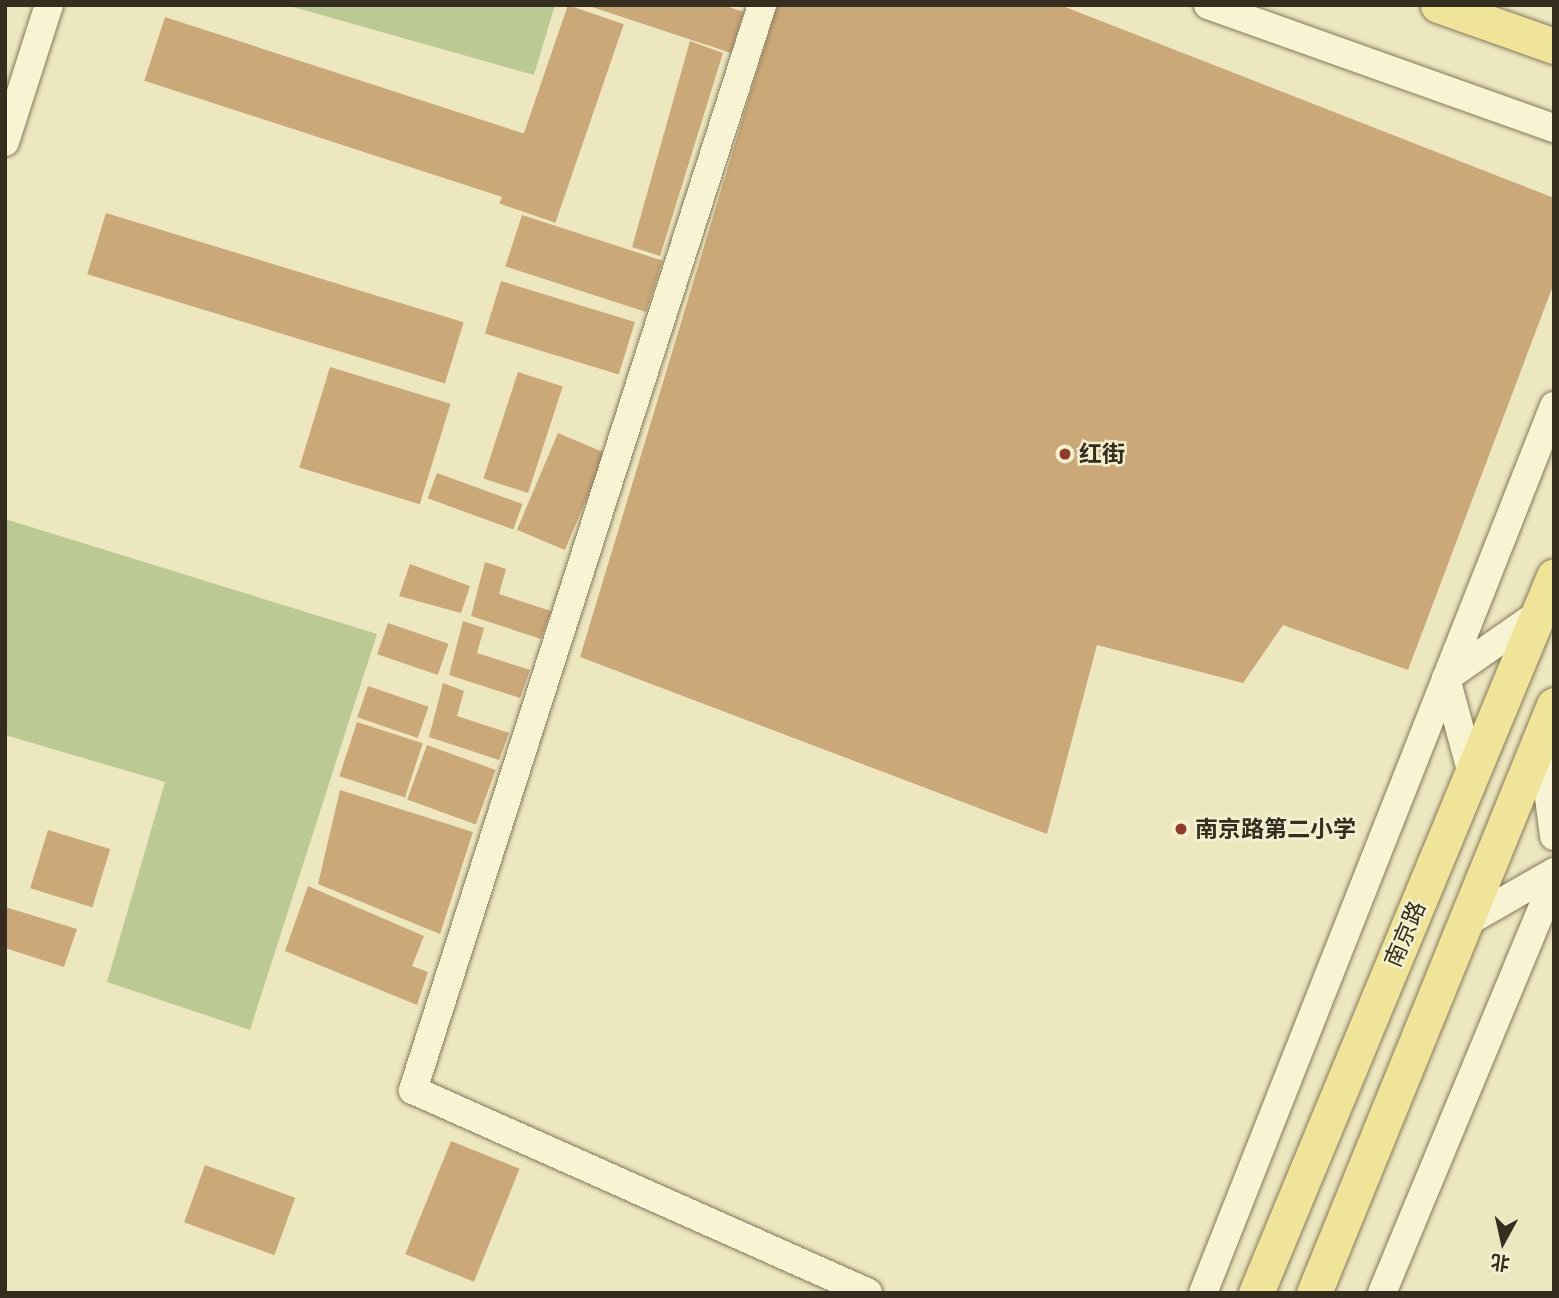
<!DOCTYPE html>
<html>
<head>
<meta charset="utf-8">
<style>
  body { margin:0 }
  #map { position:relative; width:1559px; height:1298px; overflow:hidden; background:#ede7c0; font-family:"Source Serif 4","Noto Sans SC",serif }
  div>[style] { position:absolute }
  .green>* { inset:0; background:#bbca95 }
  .building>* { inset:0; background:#caa877; transform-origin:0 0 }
  .roads { filter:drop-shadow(0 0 2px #857859) drop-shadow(0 0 2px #857859) }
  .minor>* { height:28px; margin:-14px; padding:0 14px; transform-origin:14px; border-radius:14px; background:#f8f3d3 }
  .major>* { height:35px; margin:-17.5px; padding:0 17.5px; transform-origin:17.5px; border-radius:17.5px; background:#f0e498 }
  .dots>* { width:19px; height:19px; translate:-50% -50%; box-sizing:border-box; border:4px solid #f4f0d0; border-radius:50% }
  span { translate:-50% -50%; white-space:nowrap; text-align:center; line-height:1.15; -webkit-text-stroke:5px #f4f0d0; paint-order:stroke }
  .poi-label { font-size:23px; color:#352d1d; font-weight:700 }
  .left { translate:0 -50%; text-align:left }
  .street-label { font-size:23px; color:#352d1d }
  .frame { position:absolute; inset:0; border:7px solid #352d1d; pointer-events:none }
  .north { position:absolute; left:1468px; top:1207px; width:70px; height:70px; -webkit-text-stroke:5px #f4f0d0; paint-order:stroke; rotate:188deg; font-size:19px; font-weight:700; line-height:28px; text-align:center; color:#352d1d }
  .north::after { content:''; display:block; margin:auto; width:24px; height:32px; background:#352d1d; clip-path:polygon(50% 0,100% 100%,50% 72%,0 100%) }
</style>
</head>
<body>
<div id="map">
  <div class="green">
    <i style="clip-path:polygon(286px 5px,555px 5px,534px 75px)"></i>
    <i style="clip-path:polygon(5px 519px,377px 634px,250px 1030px,107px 982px,165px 782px,5px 735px)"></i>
  </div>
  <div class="building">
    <i style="left:568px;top:5px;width:59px;height:210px;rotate:19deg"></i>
    <i style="clip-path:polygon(586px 5px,723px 5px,744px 12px,731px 53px)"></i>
    <i style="clip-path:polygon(777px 5px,1060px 5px,1554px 198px,1554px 283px,1408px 670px,1283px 625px,1243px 683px,1097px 645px,1047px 834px,580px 657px)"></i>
    <i style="left:165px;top:17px;width:378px;height:67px;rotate:18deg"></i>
    <i style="clip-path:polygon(690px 41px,723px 53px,660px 256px,632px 247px)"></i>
    <i style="left:106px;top:213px;width:374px;height:64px;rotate:17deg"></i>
    <i style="left:522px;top:215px;width:148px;height:54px;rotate:18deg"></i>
    <i style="left:501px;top:281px;width:140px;height:55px;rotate:17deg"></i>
    <i style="left:330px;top:367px;width:126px;height:105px;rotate:17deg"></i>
    <i style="left:518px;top:372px;width:47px;height:112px;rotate:18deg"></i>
    <i style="left:558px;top:433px;width:52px;height:105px;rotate:23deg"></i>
    <i style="left:437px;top:473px;width:91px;height:27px;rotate:20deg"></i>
    <i style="clip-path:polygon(485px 562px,506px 569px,499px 594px,551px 611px,541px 639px,471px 616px)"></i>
    <i style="clip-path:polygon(410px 564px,470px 586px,461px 613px,399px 596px)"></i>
    <i style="clip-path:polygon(463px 621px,484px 628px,477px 653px,530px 670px,520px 698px,449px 675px)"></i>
    <i style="left:388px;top:623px;width:64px;height:33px;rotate:19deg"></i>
    <i style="clip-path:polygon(443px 683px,464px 691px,457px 716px,509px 733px,499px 760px,429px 737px)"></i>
    <i style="left:368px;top:686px;width:64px;height:33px;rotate:19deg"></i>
    <i style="left:357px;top:722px;width:69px;height:57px;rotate:18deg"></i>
    <i style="left:427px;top:745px;width:73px;height:58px;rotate:20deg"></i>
    <i style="clip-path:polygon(340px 790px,473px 832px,440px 934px,318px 884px)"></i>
    <i style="left:48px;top:830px;width:65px;height:61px;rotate:17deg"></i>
    <i style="clip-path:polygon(308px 886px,424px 936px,412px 966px,428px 972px,417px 1005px,285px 951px)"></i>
    <i style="clip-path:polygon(5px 907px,77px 929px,64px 967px,5px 948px)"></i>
    <i style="left:451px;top:1141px;width:74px;height:122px;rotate:22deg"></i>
    <i style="left:205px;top:1165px;width:96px;height:61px;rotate:20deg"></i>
  </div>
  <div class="roads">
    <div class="minor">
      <i style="left:762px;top:5px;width:1140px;rotate:107.83deg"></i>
      <i style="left:413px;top:1090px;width:498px;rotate:24deg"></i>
      <i style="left:1208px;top:5px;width:367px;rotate:19.6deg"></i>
      <i style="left:5px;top:142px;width:144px;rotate:-72.2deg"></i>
      <i style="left:1541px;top:736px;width:101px;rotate:82.6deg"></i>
      <i style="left:1472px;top:774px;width:99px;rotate:-105.2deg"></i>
      <i style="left:1446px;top:678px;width:112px;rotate:-34.8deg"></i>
      <i style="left:1465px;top:923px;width:103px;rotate:-29.8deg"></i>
      <i style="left:1203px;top:1293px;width:954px;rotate:-68.41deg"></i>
      <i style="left:1382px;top:1293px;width:447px;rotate:-67.4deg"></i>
    </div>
    <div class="major">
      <i style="left:1438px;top:5px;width:123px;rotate:19.5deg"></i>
      <i style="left:1256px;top:1293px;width:776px;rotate:-67.43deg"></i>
      <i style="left:1314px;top:1293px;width:635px;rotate:-67.8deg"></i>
    </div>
  </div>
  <div class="dots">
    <i style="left:1065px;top:454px;background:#933b2a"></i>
    <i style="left:1181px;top:829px;background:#933b2a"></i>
  </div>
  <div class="poi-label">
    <span class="left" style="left:1079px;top:454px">红街</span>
    <span class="left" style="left:1195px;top:829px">南京路第二小学</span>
  </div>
  <div class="street-label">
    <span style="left:1405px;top:934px;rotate:-67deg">南京路</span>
  </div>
  <div class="frame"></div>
  <div class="north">北</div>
</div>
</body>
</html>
